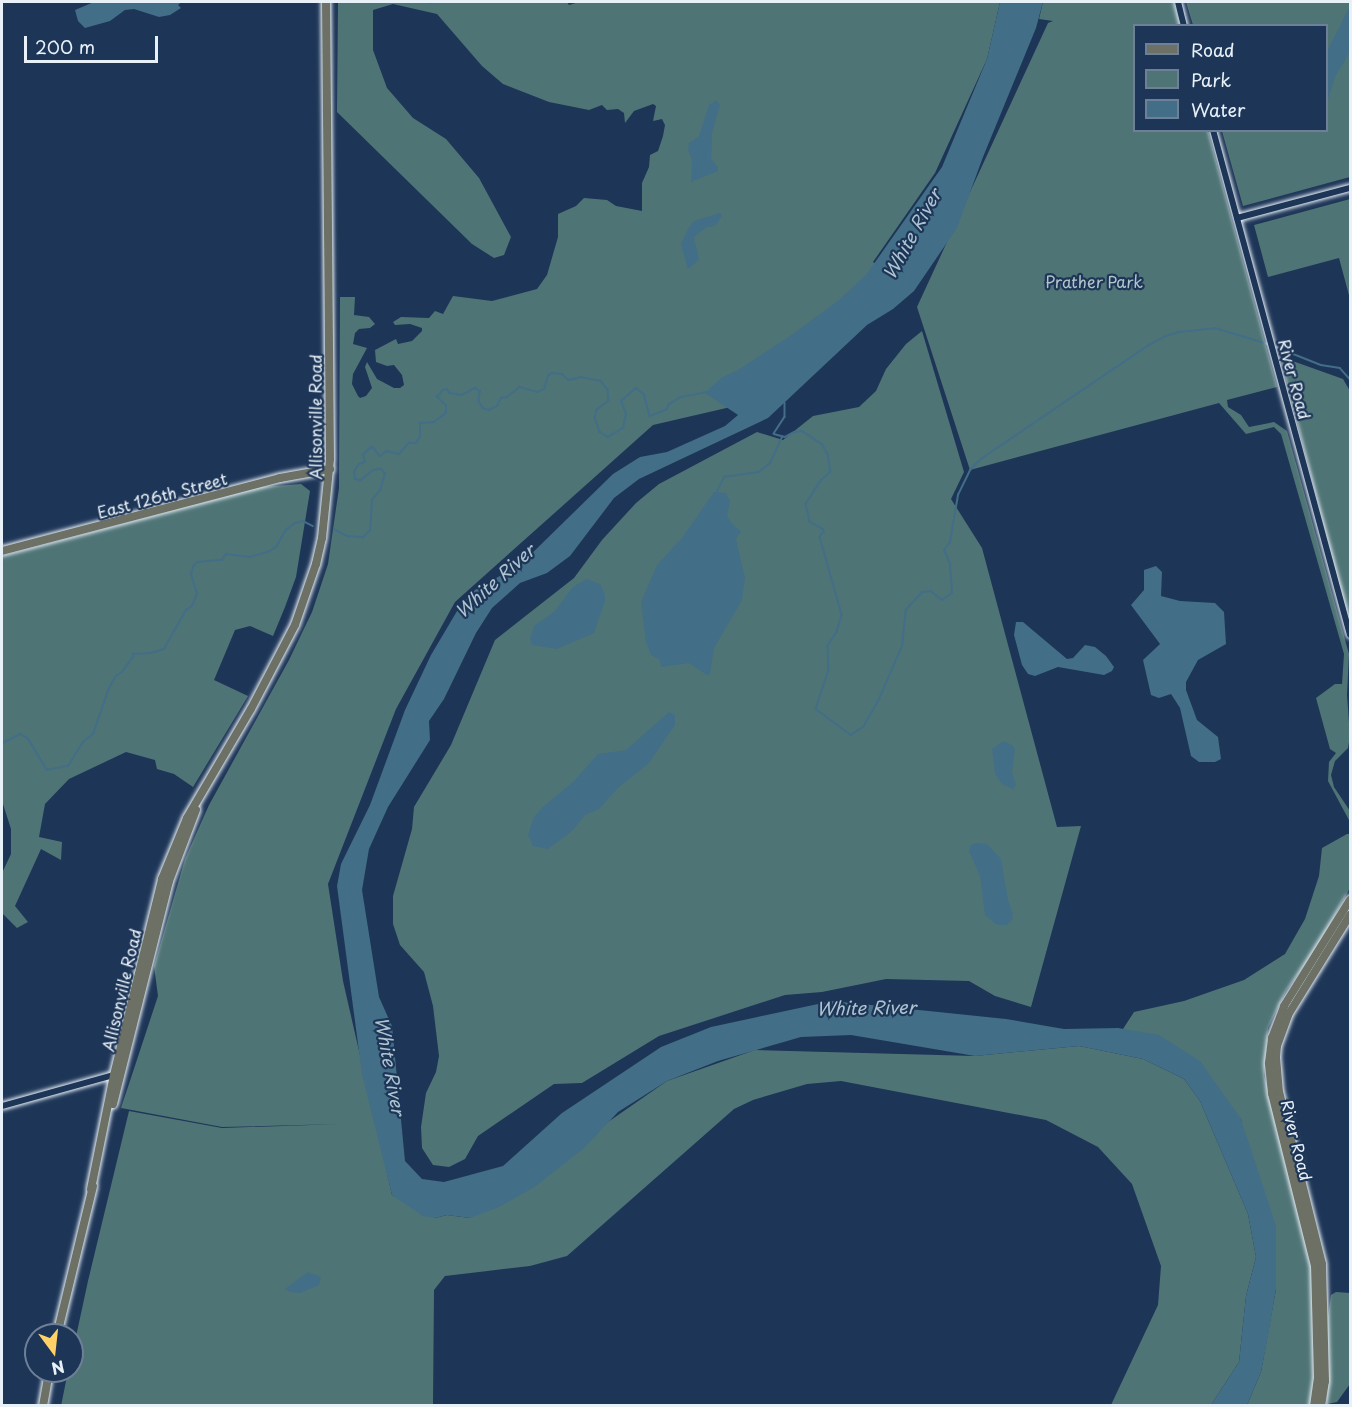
<!DOCTYPE html>
<html>
<head>
<meta charset="utf-8">
<style>
  body { margin:0 }
  #map { position:relative; width:1352px; height:1407px; overflow:hidden; background:#1d3557; font-family:"Playpen Sans",sans-serif }
  div>[style] { position:absolute }
  .green>* { inset:0; background:#4f7476 }
  .water>* { inset:0; background:#426e87 }
  .stream>* { height:1.5px; margin:-0.75px; padding:0 0.75px; transform-origin:0.75px; border-radius:0.75px; background:#426e87 }
  .roads { filter:drop-shadow(0 0 2px #e8f1f8) drop-shadow(0 0 2px #e8f1f8) }
  .minor>* { height:6px; margin:-3px; padding:0 3px; transform-origin:3px; border-radius:3px; background:#1d3557 }
  .major>* { height:8px; margin:-4px; padding:0 4px; transform-origin:4px; border-radius:4px; background:#6c7065 }
  span { translate:-50% -50%; white-space:nowrap; text-align:center; line-height:1.15; -webkit-text-stroke:4.5px #1d3557; paint-order:stroke }
  .park-label { font-size:16px; color:#b2c5ca }
  .street-label { font-size:16px; color:#e8f1f8 }
  .water-label { font-size:18px; color:#aec3d0; font-style:italic }
  .frame { position:absolute; inset:0; border:3px solid #e8f1f8; pointer-events:none }
  .legend { position:absolute; left:1133px; top:24px; width:195px; height:108px; box-sizing:border-box; background:#1d3557; border:2px solid #6e8097; margin:0; padding:8px 10px; list-style:none; font-size:18px; color:#e8f1f8 }
  .legend li { display:flex; align-items:center; gap:12px; height:30px }
  .legend b { width:30px; border:2px solid #6e8097 }
  .north { position:absolute; left:24px; top:1323px; width:60px; height:60px; box-sizing:border-box; background:#1d3557; border:2px solid #6e8097; border-radius:50%; rotate:165deg; font-size:16px; font-weight:700; line-height:24px; text-align:center; color:#e8f1f8 }
  .north::after { content:''; display:block; margin:auto; width:21px; height:27px; background:#ffd166; clip-path:polygon(50% 0,100% 100%,50% 72%,0 100%) }
  .scale { position:absolute; left:24px; top:36px; width:134px; height:27px; box-sizing:border-box; border:3px solid #e8f1f8; border-top:0; padding-left:8px; font-size:18px; line-height:21px; white-space:nowrap; color:#e8f1f8; -webkit-text-stroke:4px #1d3557; paint-order:stroke }
</style>
</head>
<body>
<div id="map">
  <div class="green">
    <i style="clip-path:polygon(338px 2px,567px 2px,569px 5px,579px 2px,1000px 2px,987px 59px,935px 173px,873px 262px,882px 269px,735px 406px,653px 425px,455px 602px,396px 709px,328px 884px,343px 981px,392px 1195px,435px 1218px,447px 1215px,470px 1218px,667px 1081px,755px 1050px,975px 1056px,1079px 1046px,1143px 1059px,1184px 1079px,1200px 1101px,1248px 1214px,1256px 1257px,1246px 1296px,1239px 1362px,1211px 1405px,1111px 1405px,1158px 1305px,1161px 1266px,1132px 1184px,1098px 1147px,1046px 1120px,841px 1081px,807px 1084px,753px 1100px,734px 1109px,567px 1256px,530px 1266px,445px 1276px,434px 1290px,433px 1405px,61px 1406px,68px 1371px,72px 1371px,72px 1355px,88px 1281px,129px 1111px,222px 1128px,340px 1124px,222px 1127px,121px 1108px,158px 996px,154px 966px,185px 859px,209px 805px,289px 660px,312px 612px,328px 564px,339px 488px,340px 297px,355px 297px,354px 315px,369px 317px,375px 324px,370px 328px,359px 329px,355px 333px,353px 344px,367px 348px,353px 374px,352px 384px,358px 396px,360px 398px,366px 396px,372px 388px,365px 367px,367px 362px,377px 379px,394px 388px,400px 388px,404px 385px,402px 375px,394px 365px,387px 366px,376px 362px,375px 350px,396px 339px,398px 344px,412px 341px,422px 331px,422px 328px,410px 324px,395px 325px,393px 322px,401px 317px,429px 318px,435px 311px,443px 314px,453px 296px,492px 301px,537px 289px,547px 275px,558px 237px,558px 214px,576px 206px,584px 198px,607px 200px,616px 206px,642px 211px,642px 183px,649px 167px,650px 155px,658px 151px,663px 136px,665px 125px,662px 119px,653px 121px,656px 106px,653px 104px,634px 111px,625px 123px,624px 113px,618px 109px,607px 110px,602px 105px,589px 110px,549px 102px,503px 84px,482px 66px,437px 14px,393px 4px,373px 10px,373px 50px,387px 88px,413px 118px,446px 139px,479px 178px,511px 237px,504px 255px,494px 258px,472px 244px,337px 112px)"></i>
    <i style="clip-path:polygon(1043px 2px,1174px 2px,1180px 25px,1134px 26px,1134px 130px,1208px 131px,1277px 387px,1227px 400px,1228px 407px,1241px 415px,1249px 427px,1274px 422px,1287px 431px,1349px 654px,1347px 695px,1350px 736px,1348px 748px,1335px 761px,1331px 775px,1334px 787px,1350px 811px,1350px 822px,1328px 781px,1329px 762px,1336px 753px,1330px 749px,1316px 698px,1335px 684px,1342px 684px,1344px 654px,1281px 434px,1274px 427px,1246px 434px,1219px 403px,970px 470px,917px 307px,1048px 23px,1053px 21px,1039px 19px)"></i>
    <i style="clip-path:polygon(1186px 2px,1350px 2px,1350px 177px,1243px 206px,1222px 131px,1326px 130px,1326px 26px,1193px 25px)"></i>
    <i style="clip-path:polygon(1350px 199px,1350px 299px,1339px 258px,1268px 277px,1254px 225px)"></i>
    <i style="clip-path:polygon(922px 331px,964px 472px,951px 499px,982px 548px,1057px 827px,1081px 826px,1031px 1007px,995px 996px,969px 981px,886px 979px,822px 992px,785px 995px,659px 1036px,582px 1083px,554px 1084px,478px 1136px,465px 1159px,449px 1167px,433px 1165px,422px 1148px,421px 1127px,426px 1093px,436px 1072px,439px 1056px,433px 1006px,424px 972px,400px 945px,393px 924px,393px 896px,412px 829px,414px 807px,451px 745px,495px 640px,574px 578px,602px 540px,636px 503px,659px 484px,757px 432px,783px 440px,813px 416px,859px 407px,876px 391px,886px 369px,906px 344px)"></i>
    <i style="clip-path:polygon(1287px 359px,1343px 379px,1350px 391px,1350px 626px,1281px 360px,1284px 363px)"></i>
    <i style="clip-path:polygon(301px 484px,310px 491px,296px 577px,285px 607px,273px 636px,250px 626px,235px 630px,214px 680px,248px 696px,193px 787px,174px 774px,157px 769px,155px 760px,126px 752px,69px 779px,45px 804px,39px 837px,62px 842px,61px 860px,41px 849px,15px 906px,28px 922px,17px 928px,2px 913px,2px 873px,11px 854px,11px 829px,2px 801px,2px 556px,262px 487px)"></i>
    <i style="clip-path:polygon(1347px 834px,1350px 834px,1350px 888px,1316px 949px,1286px 991px,1268px 1028px,1264px 1076px,1281px 1130px,1309px 1242px,1318px 1362px,1314px 1405px,1247px 1405px,1261px 1372px,1276px 1289px,1241px 1119px,1123px 1029px,1134px 1012px,1184px 1001px,1244px 980px,1285px 954px,1305px 919px,1319px 876px,1322px 848px)"></i>
    <i style="clip-path:polygon(1336px 1292px,1350px 1293px,1350px 1384px,1337px 1402px,1327px 1404px,1328px 1316px,1331px 1295px)"></i>
  </div>
  <div class="water">
    <i style="clip-path:polygon(94px 2px,181px 2px,178px 5px,181px 8px,170px 15px,159px 17px,134px 9px,125px 10px,110px 21px,85px 28px,78px 21px,75px 10px)"></i>
    <i style="clip-path:polygon(1000px 2px,1043px 2px,1036px 28px,983px 157px,957px 228px,914px 291px,893px 309px,867px 325px,768px 418px,639px 479px,614px 498px,570px 556px,547px 573px,520px 583px,492px 608px,476px 633px,444px 699px,429px 721px,430px 740px,388px 807px,369px 849px,362px 890px,379px 997px,392px 1026px,405px 1161px,422px 1179px,444px 1182px,503px 1166px,562px 1113px,661px 1047px,711px 1027px,832px 1001px,1006px 1019px,1064px 1029px,1118px 1028px,1159px 1035px,1200px 1061px,1241px 1119px,1276px 1226px,1276px 1289px,1268px 1336px,1261px 1372px,1247px 1405px,1211px 1405px,1239px 1362px,1246px 1296px,1256px 1257px,1248px 1214px,1200px 1101px,1184px 1079px,1143px 1059px,1079px 1046px,975px 1056px,851px 1035px,801px 1037px,718px 1061px,667px 1081px,618px 1112px,584px 1148px,536px 1186px,499px 1207px,470px 1218px,447px 1215px,435px 1218px,423px 1216px,392px 1195px,362px 1074px,337px 886px,341px 864px,370px 805px,405px 710px,431px 655px,460px 606px,475px 590px,521px 564px,613px 474px,640px 457px,667px 452px,725px 426px,738px 415px,705px 393px,721px 378px,738px 370px,793px 334px,839px 300px,866px 275px,942px 167px,987px 59px)"></i>
    <i style="clip-path:polygon(1350px 6px,1350px 52px,1336px 75px,1327px 102px,1327px 51px)"></i>
    <i style="clip-path:polygon(716px 100px,720px 105px,712px 133px,711px 159px,718px 167px,718px 171px,691px 182px,692px 160px,688px 150px,689px 143px,699px 136px,709px 105px)"></i>
    <i style="clip-path:polygon(720px 213px,722px 216px,715px 226px,707px 227px,694px 237px,699px 260px,688px 269px,681px 244px,688px 229px,694px 221px)"></i>
    <i style="clip-path:polygon(714px 492px,726px 493px,730px 501px,727px 516px,733px 525px,741px 531px,736px 539px,745px 578px,742px 600px,714px 648px,710px 674px,707px 675px,689px 663px,661px 667px,660px 660px,651px 655px,646px 642px,641px 602px,657px 565px,682px 538px)"></i>
    <i style="clip-path:polygon(1156px 566px,1162px 572px,1161px 596px,1180px 601px,1215px 603px,1224px 612px,1226px 644px,1198px 660px,1186px 682px,1186px 690px,1197px 720px,1218px 737px,1221px 759px,1215px 762px,1199px 762px,1191px 756px,1180px 708px,1171px 694px,1159px 698px,1151px 695px,1143px 660px,1160px 644px,1131px 605px,1144px 590px,1144px 570px)"></i>
    <i style="clip-path:polygon(587px 579px,600px 584px,605px 595px,605px 601px,594px 633px,557px 649px,532px 645px,530px 639px,534px 626px,554px 612px,573px 587px)"></i>
    <i style="clip-path:polygon(1016px 622px,1023px 622px,1067px 659px,1073px 658px,1085px 645px,1095px 647px,1106px 656px,1114px 667px,1112px 671px,1104px 675px,1058px 667px,1035px 676px,1028px 674px,1022px 665px,1014px 635px)"></i>
    <i style="clip-path:polygon(669px 712px,675px 715px,675px 725px,649px 763px,618px 788px,599px 809px,585px 815px,572px 831px,548px 849px,533px 846px,528px 835px,534px 817px,543px 807px,574px 781px,598px 754px,626px 750px)"></i>
    <i style="clip-path:polygon(1003px 741px,1012px 745px,1015px 749px,1012px 772px,1016px 785px,1013px 789px,1002px 784px,995px 774px,992px 749px)"></i>
    <i style="clip-path:polygon(975px 843px,987px 844px,1001px 859px,1008px 900px,1013px 914px,1012px 920px,1007px 925px,997px 925px,985px 915px,980px 876px,969px 851px,970px 846px)"></i>
    <i style="clip-path:polygon(308px 1272px,321px 1277px,319px 1285px,300px 1293px,290px 1292px,285px 1289px)"></i>
  </div>
  <div class="stream">
    <i style="left:430px;top:3px;width:4px;rotate:-14deg"></i>
    <i style="left:1276px;top:347px;width:48px;rotate:21.8deg"></i>
    <i style="left:1321px;top:365px;width:19px;rotate:9deg"></i>
    <i style="left:1340px;top:368px;width:15px;rotate:48deg"></i>
    <i style="left:785px;top:403px;width:14px;rotate:90deg"></i>
    <i style="left:785px;top:417px;width:20px;rotate:123deg"></i>
    <i style="left:774px;top:434px;width:11px;rotate:15deg"></i>
    <i style="left:785px;top:437px;width:10px;rotate:-29deg"></i>
    <i style="left:794px;top:432px;width:8px;rotate:-7deg"></i>
    <i style="left:802px;top:431px;width:24px;rotate:33deg"></i>
    <i style="left:822px;top:444px;width:12px;rotate:59deg"></i>
    <i style="left:828px;top:454px;width:18px;rotate:81deg"></i>
    <i style="left:831px;top:472px;width:13px;rotate:138deg"></i>
    <i style="left:821px;top:481px;width:27px;rotate:123deg"></i>
    <i style="left:806px;top:504px;width:18px;rotate:77deg"></i>
    <i style="left:810px;top:522px;width:15px;rotate:28deg"></i>
    <i style="left:823px;top:529px;width:3px;rotate:72deg"></i>
    <i style="left:824px;top:532px;width:6px;rotate:129deg"></i>
    <i style="left:820px;top:537px;width:81px;rotate:74.2deg"></i>
    <i style="left:842px;top:615px;width:18px;rotate:106deg"></i>
    <i style="left:837px;top:632px;width:17px;rotate:123deg"></i>
    <i style="left:828px;top:646px;width:24px;rotate:88deg"></i>
    <i style="left:829px;top:670px;width:41px;rotate:108.4deg"></i>
    <i style="left:816px;top:709px;width:44px;rotate:36.6deg"></i>
    <i style="left:851px;top:735px;width:14px;rotate:-34deg"></i>
    <i style="left:863px;top:727px;width:32px;rotate:-60deg"></i>
    <i style="left:879px;top:699px;width:58px;rotate:-66.5deg"></i>
    <i style="left:902px;top:646px;width:36px;rotate:-84deg"></i>
    <i style="left:906px;top:610px;width:24px;rotate:-48deg"></i>
    <i style="left:922px;top:592px;width:9px;rotate:-6deg"></i>
    <i style="left:931px;top:591px;width:14px;rotate:39deg"></i>
    <i style="left:942px;top:600px;width:12px;rotate:-35deg"></i>
    <i style="left:952px;top:593px;width:29px;rotate:-94deg"></i>
    <i style="left:950px;top:564px;width:15px;rotate:-113deg"></i>
    <i style="left:944px;top:550px;width:10px;rotate:-53deg"></i>
    <i style="left:950px;top:542px;width:48px;rotate:-80.3deg"></i>
    <i style="left:958px;top:495px;width:28px;rotate:-64deg"></i>
    <i style="left:970px;top:470px;width:16px;rotate:-45deg"></i>
    <i style="left:981px;top:459px;width:203px;rotate:-34.2deg"></i>
    <i style="left:1149px;top:345px;width:19px;rotate:-28deg"></i>
    <i style="left:1166px;top:336px;width:14px;rotate:-17deg"></i>
    <i style="left:1179px;top:332px;width:36px;rotate:-6deg"></i>
    <i style="left:1215px;top:328px;width:55px;rotate:16.8deg"></i>
    <i style="left:717px;top:491px;width:16px;rotate:-63deg"></i>
    <i style="left:724px;top:477px;width:35px;rotate:-8deg"></i>
    <i style="left:759px;top:472px;width:14px;rotate:-39deg"></i>
    <i style="left:770px;top:463px;width:29px;rotate:-65deg"></i>
    <i style="left:334px;top:529px;width:15px;rotate:28deg"></i>
    <i style="left:347px;top:536px;width:16px;rotate:4deg"></i>
    <i style="left:363px;top:537px;width:9px;rotate:-41deg"></i>
    <i style="left:370px;top:531px;width:31px;rotate:-86deg"></i>
    <i style="left:372px;top:500px;width:13px;rotate:-51deg"></i>
    <i style="left:380px;top:490px;width:17px;rotate:-73deg"></i>
    <i style="left:385px;top:474px;width:6px;rotate:-129deg"></i>
    <i style="left:381px;top:469px;width:8px;rotate:166deg"></i>
    <i style="left:373px;top:471px;width:16px;rotate:142deg"></i>
    <i style="left:360px;top:481px;width:5px;rotate:-158deg"></i>
    <i style="left:355px;top:479px;width:7px;rotate:-98deg"></i>
    <i style="left:354px;top:472px;width:9px;rotate:-58deg"></i>
    <i style="left:359px;top:464px;width:6px;rotate:-18deg"></i>
    <i style="left:365px;top:462px;width:7px;rotate:-106deg"></i>
    <i style="left:363px;top:455px;width:10px;rotate:-45deg"></i>
    <i style="left:370px;top:448px;width:3px;rotate:-18deg"></i>
    <i style="left:373px;top:447px;width:11px;rotate:52deg"></i>
    <i style="left:380px;top:456px;width:9px;rotate:-36deg"></i>
    <i style="left:387px;top:451px;width:12px;rotate:14deg"></i>
    <i style="left:399px;top:454px;width:15px;rotate:-48deg"></i>
    <i style="left:409px;top:443px;width:7px"></i>
    <i style="left:416px;top:443px;width:7px;rotate:-56deg"></i>
    <i style="left:420px;top:437px;width:14px;rotate:-90deg"></i>
    <i style="left:420px;top:423px;width:14px;rotate:-4deg"></i>
    <i style="left:434px;top:422px;width:15px;rotate:-37deg"></i>
    <i style="left:446px;top:413px;width:7px;rotate:-90deg"></i>
    <i style="left:446px;top:406px;width:13px;rotate:-135deg"></i>
    <i style="left:437px;top:397px;width:9px;rotate:-49deg"></i>
    <i style="left:443px;top:390px;width:4px;rotate:-14deg"></i>
    <i style="left:447px;top:389px;width:5px;rotate:53deg"></i>
    <i style="left:450px;top:393px;width:12px;rotate:9deg"></i>
    <i style="left:462px;top:395px;width:15px;rotate:-28deg"></i>
    <i style="left:475px;top:388px;width:6px;rotate:31deg"></i>
    <i style="left:480px;top:391px;width:10px;rotate:96deg"></i>
    <i style="left:479px;top:401px;width:8px;rotate:60deg"></i>
    <i style="left:483px;top:408px;width:6px;rotate:18deg"></i>
    <i style="left:489px;top:410px;width:9px;rotate:-27deg"></i>
    <i style="left:497px;top:406px;width:9px;rotate:-63deg"></i>
    <i style="left:501px;top:398px;width:6px;rotate:-9deg"></i>
    <i style="left:507px;top:397px;width:16px;rotate:-38deg"></i>
    <i style="left:520px;top:387px;width:18px;rotate:16deg"></i>
    <i style="left:537px;top:392px;width:8px;rotate:-23deg"></i>
    <i style="left:544px;top:389px;width:14px;rotate:-73deg"></i>
    <i style="left:548px;top:376px;width:5px;rotate:-37deg"></i>
    <i style="left:552px;top:373px;width:10px;rotate:6deg"></i>
    <i style="left:562px;top:374px;width:9px;rotate:41deg"></i>
    <i style="left:569px;top:380px;width:12px;rotate:-14deg"></i>
    <i style="left:581px;top:377px;width:20px;rotate:11deg"></i>
    <i style="left:601px;top:381px;width:11px;rotate:52deg"></i>
    <i style="left:608px;top:390px;width:11px;rotate:85deg"></i>
    <i style="left:609px;top:401px;width:15px;rotate:143deg"></i>
    <i style="left:597px;top:410px;width:8px;rotate:104deg"></i>
    <i style="left:595px;top:418px;width:15px;rotate:70deg"></i>
    <i style="left:600px;top:432px;width:9px;rotate:32deg"></i>
    <i style="left:608px;top:437px;width:17px;rotate:-31deg"></i>
    <i style="left:623px;top:428px;width:14px;rotate:-78deg"></i>
    <i style="left:626px;top:414px;width:14px;rotate:-111deg"></i>
    <i style="left:621px;top:401px;width:20px;rotate:-41deg"></i>
    <i style="left:636px;top:388px;width:10px;rotate:37deg"></i>
    <i style="left:644px;top:394px;width:23px;rotate:75deg"></i>
    <i style="left:650px;top:416px;width:18px;rotate:-22deg"></i>
    <i style="left:667px;top:409px;width:4px;rotate:-76deg"></i>
    <i style="left:668px;top:405px;width:15px;rotate:-32deg"></i>
    <i style="left:681px;top:397px;width:26px;rotate:-11deg"></i>
    <i style="left:2px;top:740px;width:3px;rotate:72deg"></i>
    <i style="left:3px;top:743px;width:19px;rotate:-28deg"></i>
    <i style="left:20px;top:734px;width:9px;rotate:27deg"></i>
    <i style="left:28px;top:738px;width:37px;rotate:59deg"></i>
    <i style="left:47px;top:770px;width:21px;rotate:-11deg"></i>
    <i style="left:68px;top:766px;width:28px;rotate:-58deg"></i>
    <i style="left:83px;top:742px;width:13px;rotate:-39deg"></i>
    <i style="left:93px;top:734px;width:49px;rotate:-70.8deg"></i>
    <i style="left:109px;top:688px;width:14px;rotate:-60deg"></i>
    <i style="left:116px;top:676px;width:7px;rotate:-34deg"></i>
    <i style="left:122px;top:672px;width:19px;rotate:-54deg"></i>
    <i style="left:133px;top:657px;width:3px;rotate:-90deg"></i>
    <i style="left:133px;top:654px;width:18px;rotate:-3deg"></i>
    <i style="left:151px;top:653px;width:14px;rotate:-17deg"></i>
    <i style="left:164px;top:649px;width:45px;rotate:-60.6deg"></i>
    <i style="left:186px;top:610px;width:7px;rotate:-34deg"></i>
    <i style="left:192px;top:606px;width:13px;rotate:-67deg"></i>
    <i style="left:197px;top:594px;width:21px;rotate:-107deg"></i>
    <i style="left:191px;top:574px;width:9px;rotate:-72deg"></i>
    <i style="left:194px;top:565px;width:5px;rotate:-37deg"></i>
    <i style="left:198px;top:562px;width:24px;rotate:-5deg"></i>
    <i style="left:222px;top:560px;width:7px;rotate:-56deg"></i>
    <i style="left:226px;top:554px;width:24px;rotate:7deg"></i>
    <i style="left:250px;top:557px;width:19px;rotate:-16deg"></i>
    <i style="left:268px;top:552px;width:9px;rotate:-32deg"></i>
    <i style="left:276px;top:547px;width:20px;rotate:-60deg"></i>
    <i style="left:286px;top:530px;width:11px;rotate:-38deg"></i>
    <i style="left:295px;top:523px;width:8px;rotate:-14deg"></i>
    <i style="left:303px;top:521px;width:11px;rotate:27deg"></i>
  </div>
  <div class="roads">
    <div class="minor">
      <i style="left:1178px;top:2px;width:25px;rotate:76deg"></i>
      <i style="left:1213px;top:130px;width:523px;rotate:74.82deg"></i>
      <i style="left:1237px;top:218px;width:117px;rotate:-14.9deg"></i>
      <i style="left:2px;top:1106px;width:116px;rotate:-15.5deg"></i>
    </div>
    <div class="major">
      <i style="left:2px;top:551px;width:287px;rotate:-14.7deg"></i>
      <i style="left:280px;top:478px;width:51px;rotate:-10.2deg"></i>
      <i style="left:113px;top:1104px;width:230px;rotate:-75.9deg"></i>
      <i style="left:169px;top:881px;width:76px;rotate:-69.2deg"></i>
      <i style="left:91px;top:1189px;width:116px;rotate:-78.6deg"></i>
      <i style="left:114px;top:1075px;width:202px;rotate:-76.2deg"></i>
      <i style="left:162px;top:879px;width:66px;rotate:-67.7deg"></i>
      <i style="left:187px;top:818px;width:126px;rotate:-59.6deg"></i>
      <i style="left:251px;top:709px;width:95px;rotate:-62.4deg"></i>
      <i style="left:295px;top:625px;width:65px;rotate:-71deg"></i>
      <i style="left:316px;top:564px;width:27px;rotate:-77deg"></i>
      <i style="left:322px;top:538px;width:79px;rotate:-84.2deg"></i>
      <i style="left:330px;top:459px;width:457px;rotate:-90.5deg"></i>
      <i style="left:57px;top:1335px;width:153px;rotate:-76.4deg"></i>
      <i style="left:43px;top:1406px;width:36px;rotate:-80deg"></i>
      <i style="left:1314px;top:1406px;width:27px;rotate:-82deg"></i>
      <i style="left:1318px;top:1379px;width:113px;rotate:-91.5deg"></i>
      <i style="left:1315px;top:1266px;width:178px;rotate:-104deg"></i>
      <i style="left:1272px;top:1093px;width:30px;rotate:-96deg"></i>
      <i style="left:1269px;top:1063px;width:25px;rotate:-83deg"></i>
      <i style="left:1272px;top:1038px;width:34px;rotate:-69deg"></i>
      <i style="left:1284px;top:1006px;width:125px;rotate:-58.1deg"></i>
      <i style="left:1321px;top:1406px;width:25px;rotate:-81deg"></i>
      <i style="left:1325px;top:1381px;width:117px;rotate:-91.5deg"></i>
      <i style="left:1322px;top:1264px;width:177px;rotate:-104deg"></i>
      <i style="left:1279px;top:1092px;width:35px;rotate:-95deg"></i>
      <i style="left:1276px;top:1057px;width:11px;rotate:-85deg"></i>
      <i style="left:1277px;top:1046px;width:33px;rotate:-70deg"></i>
      <i style="left:1288px;top:1015px;width:118px;rotate:-58.2deg"></i>
    </div>
  </div>
  <div class="park-label">
    <span style="left:1094px;top:281px">Prather Park</span>
  </div>
  <div class="street-label">
    <span style="left:1295px;top:379px;rotate:75deg">River Road</span>
    <span style="left:315px;top:417px;rotate:-90deg">Allisonville Road</span>
    <span style="left:162px;top:495px;rotate:-15deg">East 126th Street</span>
    <span style="left:121px;top:990px;rotate:-77deg">Allisonville Road</span>
    <span style="left:1297px;top:1140px;rotate:76deg">River Road</span>
  </div>
  <div class="water-label">
    <span style="left:912px;top:234px;rotate:-61deg">White River</span>
    <span style="left:495px;top:581px;rotate:-42deg">White River</span>
    <span style="left:866px;top:1008px;rotate:-1deg">White River</span>
    <span style="left:390px;top:1066px;rotate:80deg">White River</span>
  </div>
  <div class="frame"></div>
  <ul class="legend">
  <li><b style="height:8px;background:#6c7065"></b>Road</li>
  <li><b style="height:16px;background:#4f7476"></b>Park</li>
  <li><b style="height:16px;background:#426e87"></b>Water</li>
  </ul>
  <div class="north">N</div>
  <div class="scale">200 m</div>
</div>
</body>
</html>
